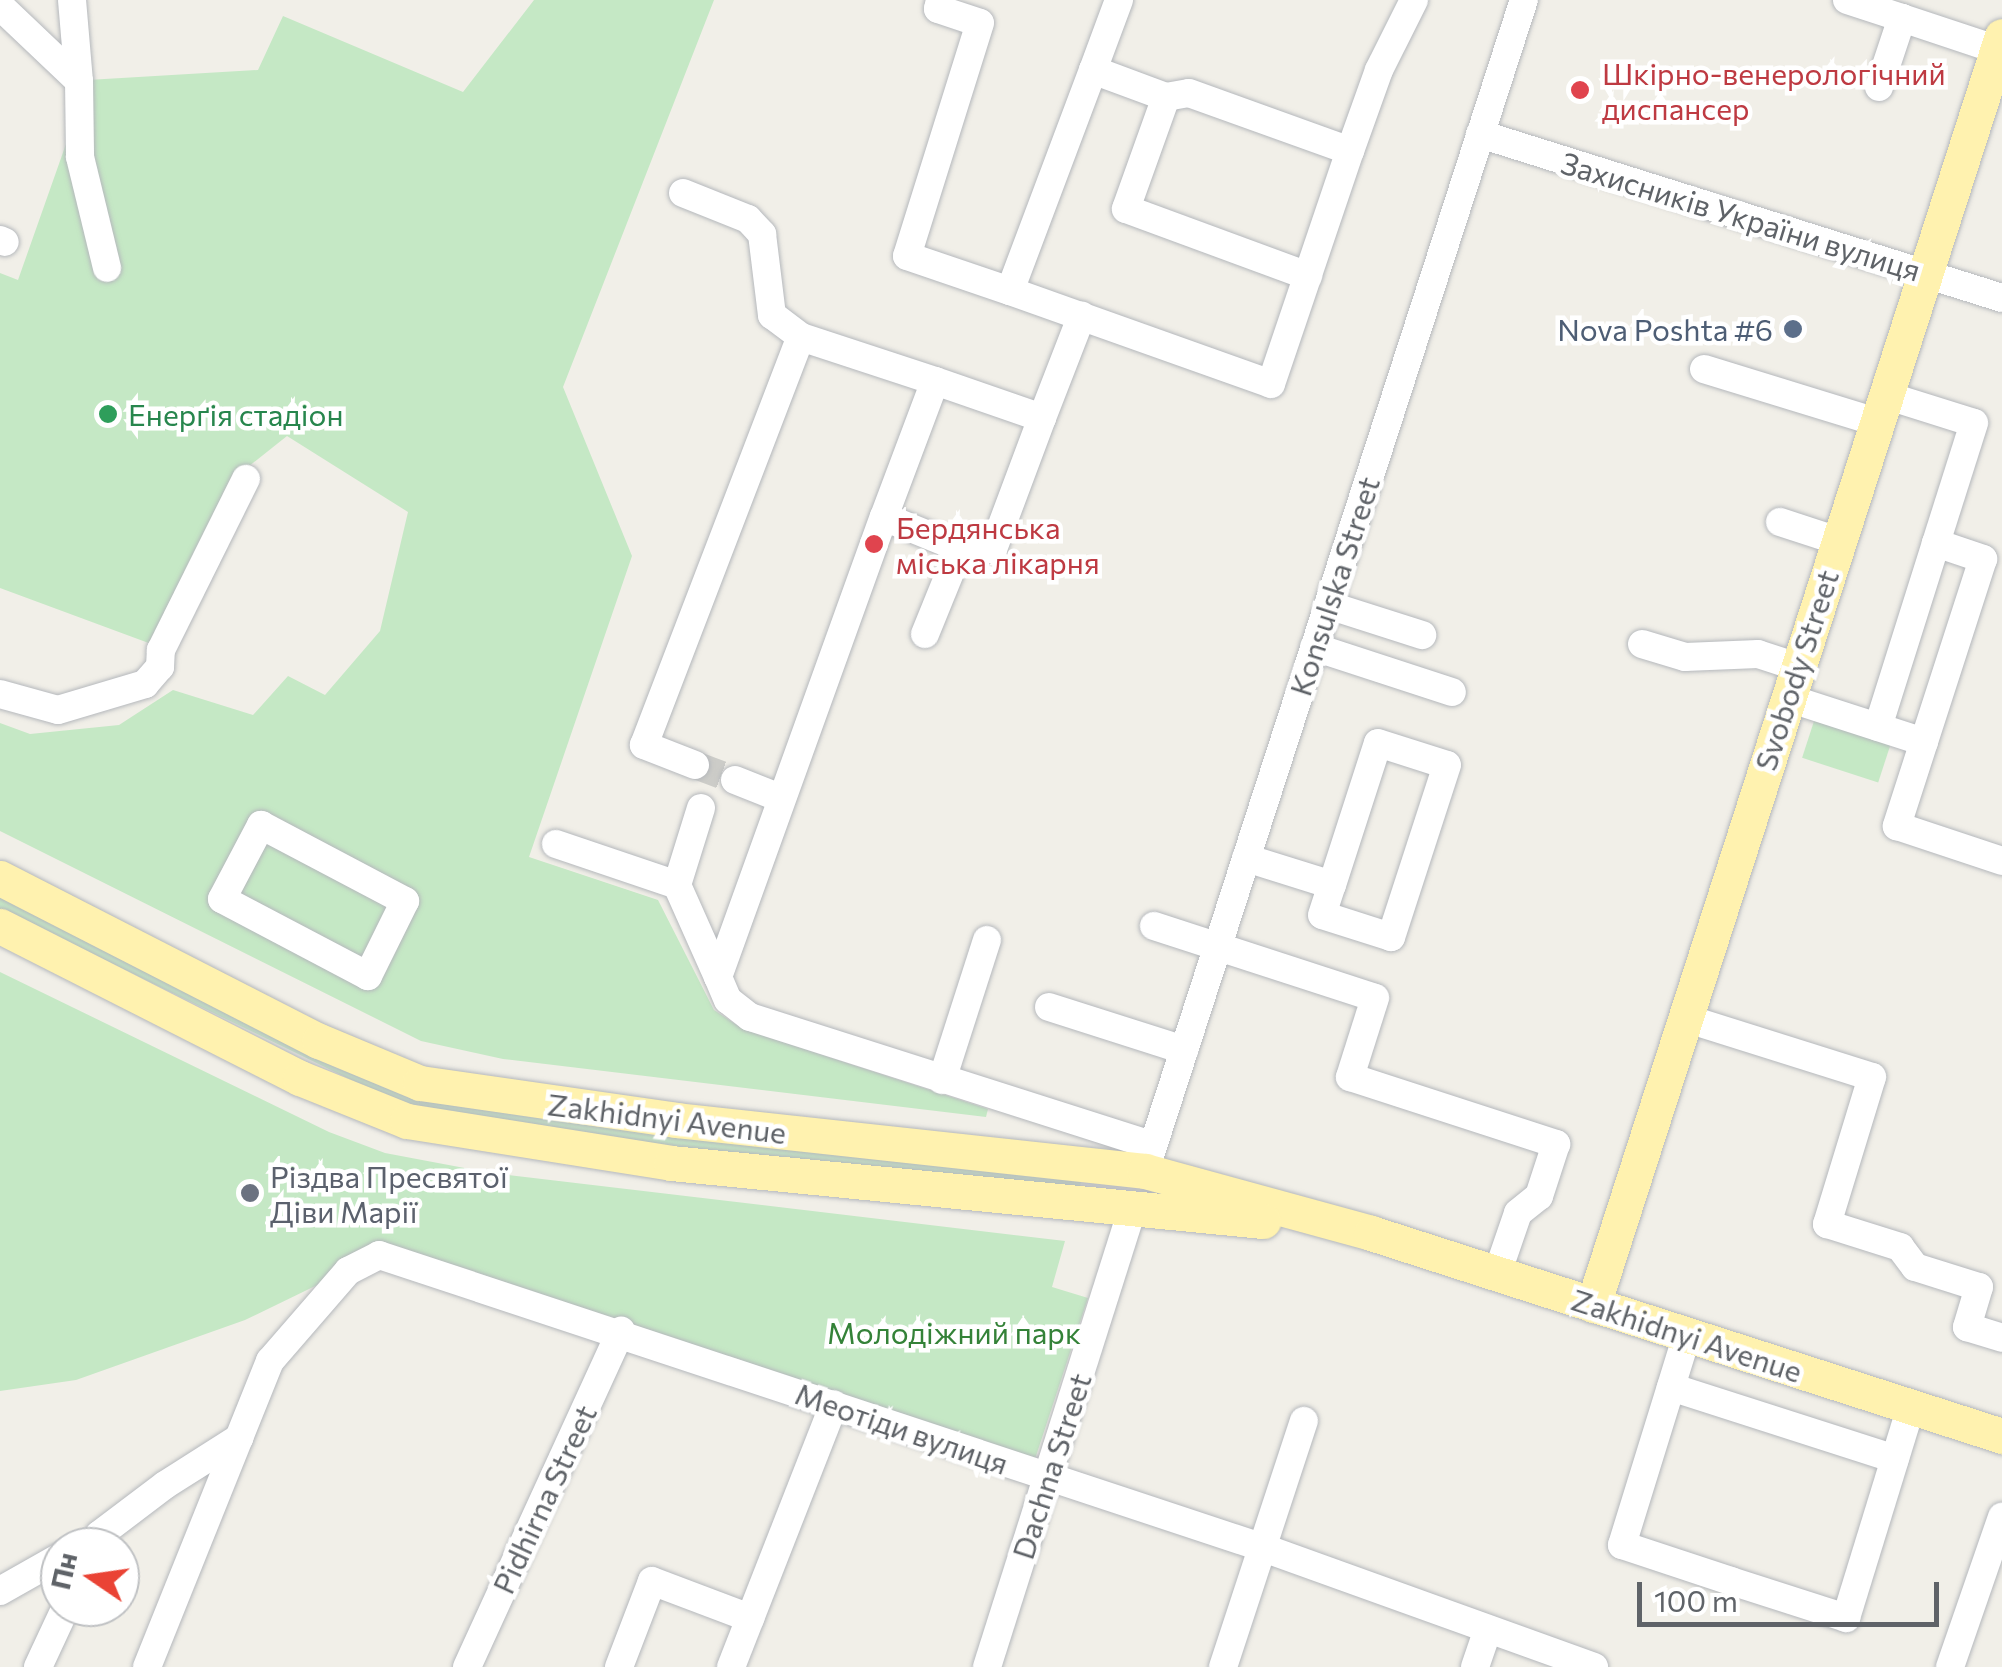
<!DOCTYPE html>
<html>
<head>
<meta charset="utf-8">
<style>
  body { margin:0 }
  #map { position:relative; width:2002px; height:1667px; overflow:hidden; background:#f1efe8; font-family:Commissioner,sans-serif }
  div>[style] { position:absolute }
  .green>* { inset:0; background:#c5e8c5; transform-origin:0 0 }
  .minor-tunnel>* { height:28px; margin-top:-14px; transform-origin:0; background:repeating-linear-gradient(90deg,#ccccc8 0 28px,transparent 0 42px) }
  .roads { filter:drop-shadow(0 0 2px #b5b8bc) drop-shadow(0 0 2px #b5b8bc) }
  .minor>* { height:28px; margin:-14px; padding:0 14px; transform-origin:14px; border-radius:14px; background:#fff }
  .major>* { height:35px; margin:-17.5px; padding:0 17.5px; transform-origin:17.5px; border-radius:17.5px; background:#fff2af }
  .dots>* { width:28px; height:28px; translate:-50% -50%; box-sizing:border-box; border:5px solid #fff; border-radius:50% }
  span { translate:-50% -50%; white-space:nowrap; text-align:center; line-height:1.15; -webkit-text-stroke:9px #fff; paint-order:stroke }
  .health-label { font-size:30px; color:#be3a42 }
  .left { translate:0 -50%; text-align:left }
  .street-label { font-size:30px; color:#5f6368 }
  .service-label { font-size:30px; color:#4e5e75 }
  .right { translate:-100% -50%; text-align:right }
  .leisure-label { font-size:30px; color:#27864d }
  .worship-label { font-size:30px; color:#5b616d }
  .park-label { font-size:30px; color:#348238 }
  .north { position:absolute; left:40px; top:1527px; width:100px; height:100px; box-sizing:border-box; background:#fff; border:2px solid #bfc1c3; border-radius:50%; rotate:283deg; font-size:28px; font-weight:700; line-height:40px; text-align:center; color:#5f6368 }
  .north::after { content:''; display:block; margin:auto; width:35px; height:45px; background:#ea4335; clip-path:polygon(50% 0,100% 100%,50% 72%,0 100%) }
  .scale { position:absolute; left:1637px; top:1582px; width:302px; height:45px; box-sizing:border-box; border:5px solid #5f6368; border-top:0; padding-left:12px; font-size:30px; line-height:35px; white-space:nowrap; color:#5f6368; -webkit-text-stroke:8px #fff; paint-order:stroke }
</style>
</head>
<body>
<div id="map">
  <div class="green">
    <i style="clip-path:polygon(534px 0,714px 0,563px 387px,632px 556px,529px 857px,658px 900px,714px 1010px,743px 1029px,988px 1109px,986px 1117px,503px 1059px,421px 1041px,0 831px,0 723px,30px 734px,119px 725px,173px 690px,253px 715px,288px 676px,325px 695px,380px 631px,408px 512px,287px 436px,234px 478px,154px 645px,0 588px,0 273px,18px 280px,72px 127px,71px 81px,258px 70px,283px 16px,463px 92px)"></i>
    <i style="left:1816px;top:715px;width:80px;height:45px;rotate:18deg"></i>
    <i style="clip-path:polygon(0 893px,314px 1052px,1081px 1176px,1080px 1190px,674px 1147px,411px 1109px,0 909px)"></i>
    <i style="clip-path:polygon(0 972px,329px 1132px,385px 1153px,491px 1173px,1065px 1241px,1052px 1287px,1088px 1298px,1035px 1459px,379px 1255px,245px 1320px,76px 1380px,0 1391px)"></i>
  </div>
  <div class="minor-tunnel">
    <i style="left:695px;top:765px;width:43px;rotate:20.6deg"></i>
  </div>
  <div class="roads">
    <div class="minor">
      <i style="left:72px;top:0;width:81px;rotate:85.1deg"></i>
      <i style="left:940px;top:0;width:9px;rotate:103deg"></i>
      <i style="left:938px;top:9px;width:44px;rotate:18.4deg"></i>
      <i style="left:980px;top:23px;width:244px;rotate:107.4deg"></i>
      <i style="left:907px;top:256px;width:109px;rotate:18.8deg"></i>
      <i style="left:1119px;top:0;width:75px;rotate:110.4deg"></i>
      <i style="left:1093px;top:70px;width:78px;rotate:20.3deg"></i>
      <i style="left:1166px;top:97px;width:23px;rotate:-10deg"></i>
      <i style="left:1189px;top:93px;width:171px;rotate:19.8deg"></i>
      <i style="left:1350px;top:151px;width:86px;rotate:-70.3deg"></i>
      <i style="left:1379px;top:70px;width:78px;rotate:-63.4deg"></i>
      <i style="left:1847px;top:0;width:58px;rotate:18.1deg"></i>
      <i style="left:0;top:6px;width:109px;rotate:43.5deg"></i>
      <i style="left:79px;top:81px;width:76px;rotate:89.2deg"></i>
      <i style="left:80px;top:157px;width:114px;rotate:76.3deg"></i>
      <i style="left:1093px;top:70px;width:236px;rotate:110.6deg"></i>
      <i style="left:1010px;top:291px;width:277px;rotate:19.6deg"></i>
      <i style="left:1271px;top:384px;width:246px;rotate:-71.3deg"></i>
      <i style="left:1879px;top:87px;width:73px;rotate:-71.6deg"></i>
      <i style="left:1902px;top:18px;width:101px;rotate:18.4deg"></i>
      <i style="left:1166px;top:97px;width:119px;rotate:109.7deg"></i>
      <i style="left:1126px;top:209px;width:194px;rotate:20.2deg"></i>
      <i style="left:1480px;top:134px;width:547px;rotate:17.44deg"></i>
      <i style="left:683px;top:193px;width:70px;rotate:21.8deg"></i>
      <i style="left:748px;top:219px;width:21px;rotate:47deg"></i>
      <i style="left:762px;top:234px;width:82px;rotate:83deg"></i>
      <i style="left:772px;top:315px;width:36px;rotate:37deg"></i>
      <i style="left:0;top:240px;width:5px;rotate:22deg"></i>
      <i style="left:1704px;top:369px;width:180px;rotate:17.1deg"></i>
      <i style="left:1885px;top:395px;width:93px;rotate:17.5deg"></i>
      <i style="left:1974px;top:423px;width:126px;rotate:107.6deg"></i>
      <i style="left:1042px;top:418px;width:110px;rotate:-68.8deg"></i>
      <i style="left:1780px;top:522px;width:61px;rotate:18.1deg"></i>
      <i style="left:1328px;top:605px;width:99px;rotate:17.7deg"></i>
      <i style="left:925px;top:634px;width:93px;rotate:-67.9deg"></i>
      <i style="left:1642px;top:644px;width:45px;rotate:16.8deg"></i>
      <i style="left:1685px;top:657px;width:73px;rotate:-2.4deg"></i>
      <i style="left:1758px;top:654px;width:42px;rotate:18deg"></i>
      <i style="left:1314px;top:647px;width:145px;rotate:18.1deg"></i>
      <i style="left:0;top:694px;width:60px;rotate:15.4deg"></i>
      <i style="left:58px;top:710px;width:91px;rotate:-16.6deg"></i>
      <i style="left:145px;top:684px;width:23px;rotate:-49deg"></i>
      <i style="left:160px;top:667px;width:17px;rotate:-87deg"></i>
      <i style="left:161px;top:650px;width:191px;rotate:-63.6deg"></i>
      <i style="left:1788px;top:698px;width:143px;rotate:17.9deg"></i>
      <i style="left:1878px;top:727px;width:193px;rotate:-72.5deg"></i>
      <i style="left:1936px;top:543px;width:50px;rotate:18.8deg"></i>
      <i style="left:1983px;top:559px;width:281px;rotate:107.9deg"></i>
      <i style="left:1897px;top:826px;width:111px;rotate:18.4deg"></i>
      <i style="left:695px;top:765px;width:55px;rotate:-158.6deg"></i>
      <i style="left:644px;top:745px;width:437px;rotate:-69deg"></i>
      <i style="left:801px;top:337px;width:141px;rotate:18.2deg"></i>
      <i style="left:735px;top:780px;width:46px;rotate:21.6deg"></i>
      <i style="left:701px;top:808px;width:81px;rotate:107.3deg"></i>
      <i style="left:677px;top:885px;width:101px;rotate:66deg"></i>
      <i style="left:718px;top:977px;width:489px;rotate:-70.2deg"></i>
      <i style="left:884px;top:517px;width:82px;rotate:22.2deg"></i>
      <i style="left:960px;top:548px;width:33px;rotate:2deg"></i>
      <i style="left:993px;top:549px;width:140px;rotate:-69.5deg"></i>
      <i style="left:1042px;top:418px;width:113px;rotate:-160.9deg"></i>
      <i style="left:935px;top:381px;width:145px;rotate:110.6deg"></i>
      <i style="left:261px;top:825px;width:163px;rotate:27.8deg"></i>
      <i style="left:405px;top:901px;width:84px;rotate:116.3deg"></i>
      <i style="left:368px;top:976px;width:165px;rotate:-152.2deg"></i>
      <i style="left:222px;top:899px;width:84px;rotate:-62.2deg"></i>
      <i style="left:556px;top:844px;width:128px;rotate:18.7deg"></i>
      <i style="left:1246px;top:858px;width:90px;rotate:17.4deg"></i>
      <i style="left:1332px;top:885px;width:149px;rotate:-72.1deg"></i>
      <i style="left:1378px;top:743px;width:72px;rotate:17.7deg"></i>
      <i style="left:1447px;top:765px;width:181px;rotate:108deg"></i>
      <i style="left:1391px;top:937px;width:72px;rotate:-162.3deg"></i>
      <i style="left:1322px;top:915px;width:32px;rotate:-72deg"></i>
      <i style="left:1154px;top:926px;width:232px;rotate:18deg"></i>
      <i style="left:1375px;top:998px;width:83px;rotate:107.6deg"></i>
      <i style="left:1350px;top:1077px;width:217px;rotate:18deg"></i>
      <i style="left:1556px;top:1144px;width:55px;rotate:108.1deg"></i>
      <i style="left:1539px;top:1196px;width:27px;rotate:141deg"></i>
      <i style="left:1518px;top:1213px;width:65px;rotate:109deg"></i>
      <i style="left:718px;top:977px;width:25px;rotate:67deg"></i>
      <i style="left:728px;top:1000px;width:28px;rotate:38deg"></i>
      <i style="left:750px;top:1017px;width:423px;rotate:17.7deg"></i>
      <i style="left:1049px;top:1007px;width:142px;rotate:17.7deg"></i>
      <i style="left:1685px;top:1018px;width:196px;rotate:17.5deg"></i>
      <i style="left:1872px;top:1077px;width:154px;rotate:107deg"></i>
      <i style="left:1827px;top:1224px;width:77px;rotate:17.5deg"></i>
      <i style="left:1900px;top:1247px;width:25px;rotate:53deg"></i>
      <i style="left:1915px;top:1267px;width:67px;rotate:17.4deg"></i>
      <i style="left:1979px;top:1287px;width:42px;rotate:106.7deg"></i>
      <i style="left:1967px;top:1327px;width:37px;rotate:17deg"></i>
      <i style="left:942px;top:1080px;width:147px;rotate:-72.2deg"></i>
      <i style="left:1145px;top:1171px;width:1231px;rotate:-72.07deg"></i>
      <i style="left:1687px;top:1335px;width:220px;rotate:107.2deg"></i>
      <i style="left:1622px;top:1545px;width:115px;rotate:18.3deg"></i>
      <i style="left:1731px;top:1581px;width:121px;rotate:17.8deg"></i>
      <i style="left:1846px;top:1618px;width:221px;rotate:-72.9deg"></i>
      <i style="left:1671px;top:1387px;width:235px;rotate:17.8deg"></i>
      <i style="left:94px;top:1547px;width:13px;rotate:-67deg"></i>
      <i style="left:99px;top:1535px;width:83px;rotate:-37.1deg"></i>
      <i style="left:165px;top:1485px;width:88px;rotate:-32.4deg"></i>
      <i style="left:239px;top:1438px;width:83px;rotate:-68.1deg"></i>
      <i style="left:270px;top:1361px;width:119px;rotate:-49.1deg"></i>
      <i style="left:348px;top:1271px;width:35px;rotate:-27deg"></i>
      <i style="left:379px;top:1255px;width:929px;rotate:18.32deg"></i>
      <i style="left:1261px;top:1547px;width:354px;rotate:19.8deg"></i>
      <i style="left:0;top:1591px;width:69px;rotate:-29.5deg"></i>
      <i style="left:38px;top:1667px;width:66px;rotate:-65deg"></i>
      <i style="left:147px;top:1667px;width:247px;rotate:-68.1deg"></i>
      <i style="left:467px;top:1667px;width:370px;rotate:-65.4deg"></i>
      <i style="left:619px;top:1667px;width:92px;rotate:-69deg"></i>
      <i style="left:652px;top:1581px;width:105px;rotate:20.7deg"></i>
      <i style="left:731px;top:1667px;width:282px;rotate:-68.6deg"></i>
      <i style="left:987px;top:1667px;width:483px;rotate:-72.4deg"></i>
      <i style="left:1223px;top:1667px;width:259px;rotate:-71.8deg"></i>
      <i style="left:1475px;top:1667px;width:40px;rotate:-71.1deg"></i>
      <i style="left:1950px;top:1667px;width:159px;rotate:-70.9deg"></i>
    </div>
    <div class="major">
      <i style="left:0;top:878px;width:358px;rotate:27.1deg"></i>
      <i style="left:319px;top:1041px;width:109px;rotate:22.6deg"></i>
      <i style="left:420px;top:1083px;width:259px;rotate:8.2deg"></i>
      <i style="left:676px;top:1120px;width:472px;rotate:6.2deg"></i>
      <i style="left:1145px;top:1171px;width:234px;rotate:15.3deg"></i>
      <i style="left:1371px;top:1233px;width:663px;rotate:17.83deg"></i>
      <i style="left:0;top:926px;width:336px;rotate:26.9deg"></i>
      <i style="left:300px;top:1078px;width:115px;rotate:21.9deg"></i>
      <i style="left:407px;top:1121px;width:267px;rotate:9deg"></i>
      <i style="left:671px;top:1163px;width:595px;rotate:5.6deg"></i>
      <i style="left:1593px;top:1305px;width:1333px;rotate:-72.14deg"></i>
    </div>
  </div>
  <div class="dots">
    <i style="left:1580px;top:90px;background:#e0444e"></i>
    <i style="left:1793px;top:329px;background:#5c6f8a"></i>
    <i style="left:108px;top:414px;background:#2e9e5b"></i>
    <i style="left:874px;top:544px;background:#e0444e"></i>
    <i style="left:250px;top:1193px;background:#6b7280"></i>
  </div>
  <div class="health-label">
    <span class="left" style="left:1602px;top:90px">Шкірно-венерологічний<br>диспансер</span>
    <span class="left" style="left:896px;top:544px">Бердянська<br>міська лікарня</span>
  </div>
  <div class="street-label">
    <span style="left:1741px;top:216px;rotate:17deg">Захисників України вулиця</span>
    <span style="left:1334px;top:586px;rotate:-72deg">Konsulska Street</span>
    <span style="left:1796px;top:670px;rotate:-72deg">Svobody Street</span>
    <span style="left:667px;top:1118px;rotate:7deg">Zakhidnyi Avenue</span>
    <span style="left:1687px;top:1335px;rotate:18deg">Zakhidnyi Avenue</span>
    <span style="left:902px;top:1428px;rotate:19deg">Меотіди вулиця</span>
    <span style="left:1051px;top:1466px;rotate:-72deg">Dachna Street</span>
    <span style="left:544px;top:1499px;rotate:-65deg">Pidhirna Street</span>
  </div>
  <div class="service-label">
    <span class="right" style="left:1773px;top:329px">Nova Poshta #6</span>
  </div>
  <div class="leisure-label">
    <span class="left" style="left:128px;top:414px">Енерґія стадіон</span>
  </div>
  <div class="worship-label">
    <span class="left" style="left:270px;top:1193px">Різдва Пресвятої<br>Діви Марії</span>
  </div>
  <div class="park-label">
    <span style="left:954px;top:1332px">Молодіжний парк</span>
  </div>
  <div class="north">Пн</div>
  <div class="scale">100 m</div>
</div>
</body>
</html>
